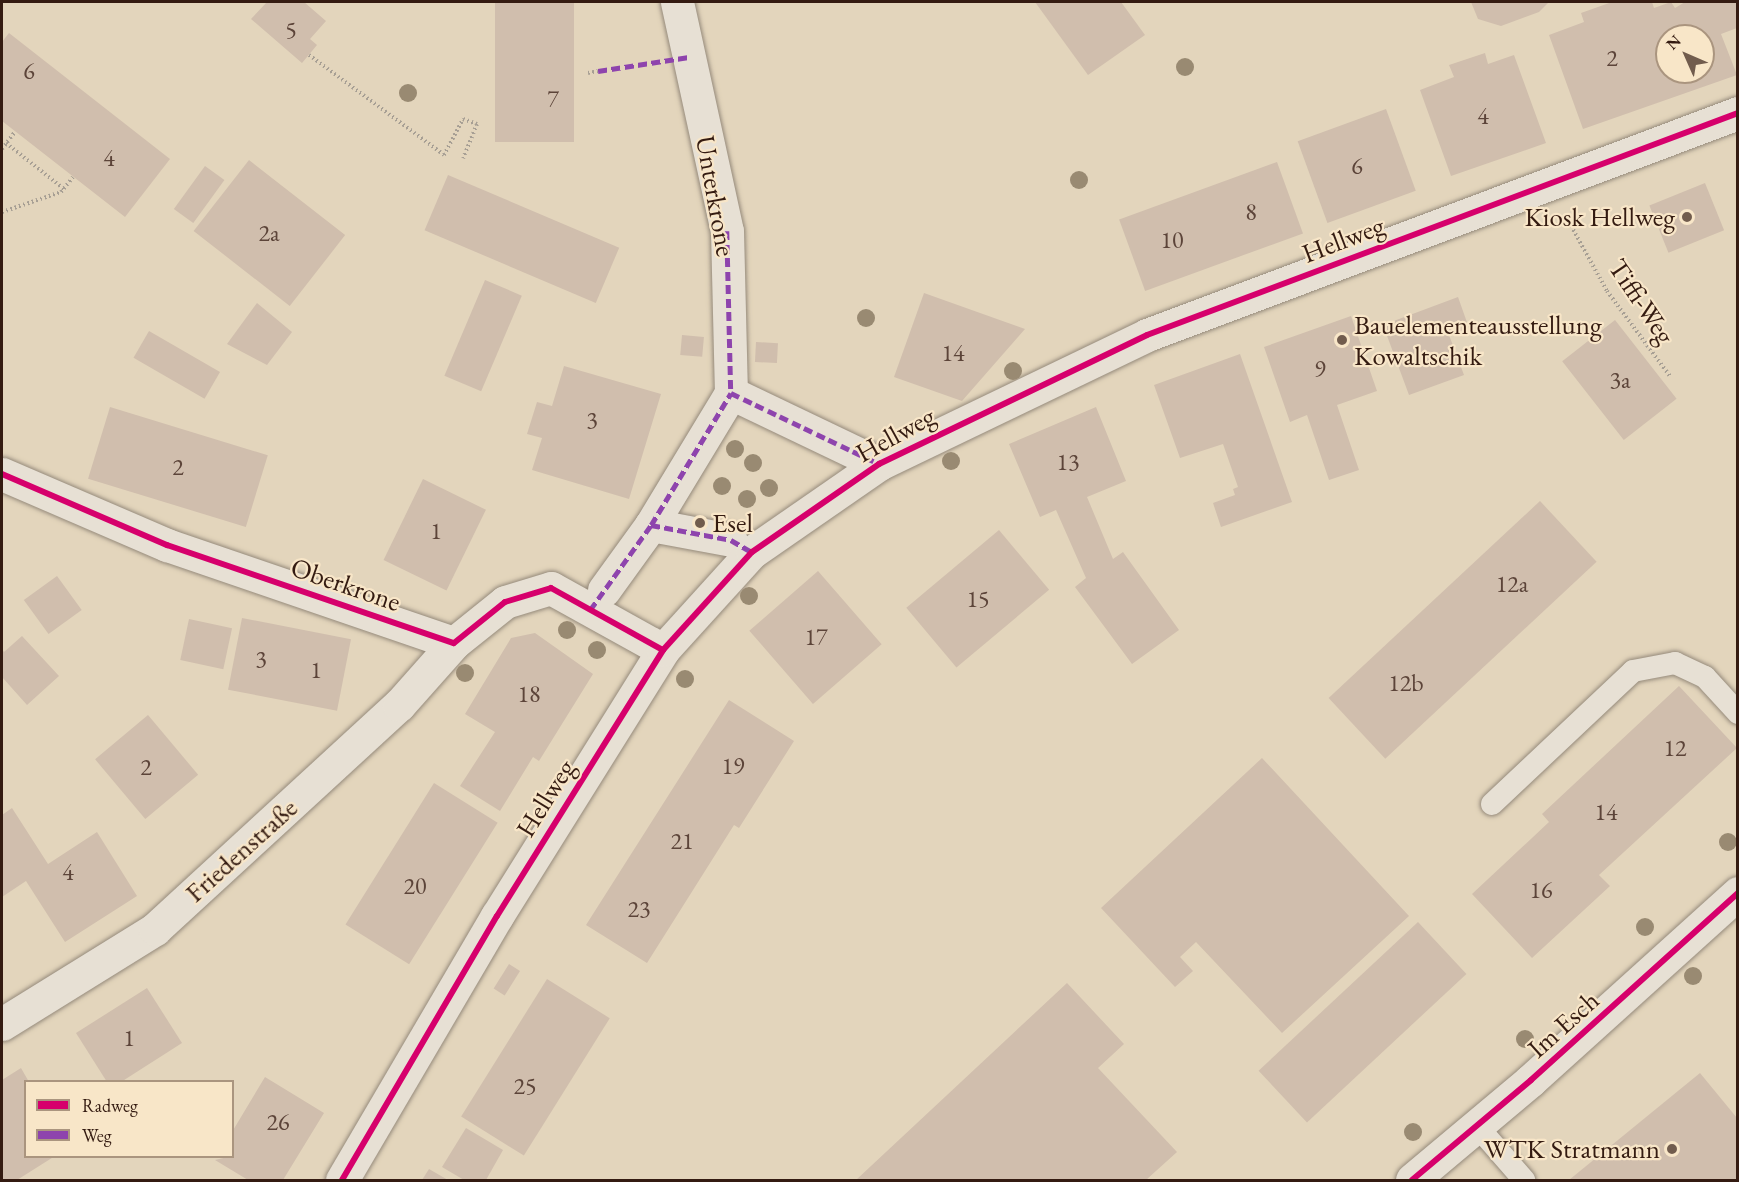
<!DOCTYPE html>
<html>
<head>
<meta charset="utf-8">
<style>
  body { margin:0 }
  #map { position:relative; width:1739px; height:1182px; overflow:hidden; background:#e3d5bc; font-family:"EB Garamond",serif }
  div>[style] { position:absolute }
  .building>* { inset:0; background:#d0bead; transform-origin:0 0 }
  .path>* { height:4px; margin-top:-2px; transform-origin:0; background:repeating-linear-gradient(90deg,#a79f94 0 1.5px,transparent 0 4.5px) }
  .roads { filter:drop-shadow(0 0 2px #958a7b) drop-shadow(0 0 2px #958a7b) }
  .service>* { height:22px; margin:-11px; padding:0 11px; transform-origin:11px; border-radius:11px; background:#e7e0d4 }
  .minor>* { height:33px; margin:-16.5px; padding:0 16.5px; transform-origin:16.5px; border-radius:16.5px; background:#e7e0d4 }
  .tertiary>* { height:33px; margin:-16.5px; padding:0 16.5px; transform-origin:16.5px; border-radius:16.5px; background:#e7e0d4 }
  .quiet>* { height:4.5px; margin-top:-2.25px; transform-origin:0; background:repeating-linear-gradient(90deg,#8e44ad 0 9px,transparent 0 13.5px) }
  .cycleway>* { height:6px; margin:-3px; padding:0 3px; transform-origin:3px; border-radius:3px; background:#d6006c }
  .trees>* { width:18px; height:18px; margin:-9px; border-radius:50%; background:#998a72 }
  .dots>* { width:16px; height:16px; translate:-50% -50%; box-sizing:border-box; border:3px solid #f8e6c8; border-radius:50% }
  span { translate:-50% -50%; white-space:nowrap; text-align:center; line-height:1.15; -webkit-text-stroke:4.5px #f8e6c8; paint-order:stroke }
  .number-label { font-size:24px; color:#5c4439 }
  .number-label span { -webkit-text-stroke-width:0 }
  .street-label { font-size:27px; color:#341b11 }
  .poi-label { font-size:27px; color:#341b11 }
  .right { translate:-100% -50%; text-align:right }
  .left { translate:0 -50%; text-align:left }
  .frame { position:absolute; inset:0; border:3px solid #341b11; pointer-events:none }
  .legend { position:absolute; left:24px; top:1080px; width:210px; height:78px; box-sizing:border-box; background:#f8e6c8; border:2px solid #aa957f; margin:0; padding:8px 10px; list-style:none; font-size:18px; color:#341b11 }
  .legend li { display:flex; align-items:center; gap:12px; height:30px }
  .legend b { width:30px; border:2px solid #aa957f }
  .north { position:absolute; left:1655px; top:24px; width:60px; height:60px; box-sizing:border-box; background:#f8e6c8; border:2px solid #aa957f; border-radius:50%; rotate:315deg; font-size:16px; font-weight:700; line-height:24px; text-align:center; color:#341b11 }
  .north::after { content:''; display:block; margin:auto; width:21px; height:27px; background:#715c4d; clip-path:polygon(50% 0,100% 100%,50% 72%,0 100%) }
</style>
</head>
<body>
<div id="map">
  <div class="building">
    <i style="clip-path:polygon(267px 2px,304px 2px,326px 21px,310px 39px,317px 45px,302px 63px,251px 19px)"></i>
    <i style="left:495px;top:2px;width:79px;height:140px"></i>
    <i style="clip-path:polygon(1035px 2px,1121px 2px,1145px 35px,1088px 75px)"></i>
    <i style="clip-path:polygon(1471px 2px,1547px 2px,1548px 3px,1539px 12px,1501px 26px,1478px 19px)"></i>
    <i style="clip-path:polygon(evenodd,1612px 2px,1652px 2px,1654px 8px,1671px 2px,1675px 8px,1685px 2px,1737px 2px,1737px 28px,1721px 34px,1737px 75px,1583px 129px,1549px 35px,1584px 22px,1581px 13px,1612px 2px,1667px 36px,1703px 36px,1703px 72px,1667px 72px,1667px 36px)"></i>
    <i style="clip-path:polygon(9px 33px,170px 159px,125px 217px,2px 121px,2px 42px)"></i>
    <i style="clip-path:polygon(1485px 53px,1488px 64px,1514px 55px,1546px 143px,1451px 176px,1420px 90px,1454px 77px,1449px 65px)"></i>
    <i style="left:1386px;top:109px;width:87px;height:94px;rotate:70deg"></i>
    <i style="left:249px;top:160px;width:122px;height:90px;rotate:38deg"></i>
    <i style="left:1277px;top:162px;width:76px;height:168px;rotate:70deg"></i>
    <i style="left:205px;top:166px;width:24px;height:53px;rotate:36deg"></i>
    <i style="left:448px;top:175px;width:186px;height:60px;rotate:23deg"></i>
    <i style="left:1705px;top:183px;width:51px;height:60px;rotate:68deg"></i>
    <i style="left:485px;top:280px;width:40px;height:104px;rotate:23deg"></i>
    <i style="clip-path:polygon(924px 293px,1025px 329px,962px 401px,894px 377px)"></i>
    <i style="clip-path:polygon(1458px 297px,1469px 328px,1449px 335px,1464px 375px,1409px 395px,1383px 325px)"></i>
    <i style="clip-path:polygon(257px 303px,292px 332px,267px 365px,227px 344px)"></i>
    <i style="clip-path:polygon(1351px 316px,1377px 391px,1337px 405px,1359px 470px,1329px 480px,1307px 415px,1290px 422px,1264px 347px)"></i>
    <i style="left:1615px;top:320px;width:100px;height:67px;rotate:52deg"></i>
    <i style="left:149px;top:331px;width:82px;height:31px;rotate:30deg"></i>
    <i style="left:682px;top:335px;width:22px;height:20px;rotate:5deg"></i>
    <i style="left:756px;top:342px;width:22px;height:20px;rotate:3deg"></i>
    <i style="clip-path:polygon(1240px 354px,1292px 502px,1221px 527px,1213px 503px,1235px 495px,1233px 489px,1238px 487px,1223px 444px,1180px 458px,1154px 385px)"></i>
    <i style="clip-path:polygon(564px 366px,661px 394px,629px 499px,532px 470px,542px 438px,527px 434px,537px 402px,552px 406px)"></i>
    <i style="left:110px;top:407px;width:165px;height:75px;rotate:17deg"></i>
    <i style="clip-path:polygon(1096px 407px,1126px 481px,1087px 497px,1113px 559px,1123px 552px,1179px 630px,1132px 664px,1075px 587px,1086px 578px,1056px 510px,1040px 517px,1009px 444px)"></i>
    <i style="left:423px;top:479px;width:70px;height:90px;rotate:26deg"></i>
    <i style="left:1540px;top:501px;width:83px;height:289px;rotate:47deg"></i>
    <i style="left:999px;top:530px;width:78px;height:121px;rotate:50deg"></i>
    <i style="left:818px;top:571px;width:97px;height:91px;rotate:49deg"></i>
    <i style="left:57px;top:576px;width:42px;height:41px;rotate:54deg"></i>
    <i style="left:242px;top:618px;width:111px;height:73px;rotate:11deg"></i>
    <i style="left:189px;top:619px;width:44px;height:42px;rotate:12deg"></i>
    <i style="clip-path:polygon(535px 633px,593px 674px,539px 761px,533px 757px,500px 811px,460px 786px,495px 732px,465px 714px,511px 638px)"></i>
    <i style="clip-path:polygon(22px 636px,59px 676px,27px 705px,2px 677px,2px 649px,4px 652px)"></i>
    <i style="clip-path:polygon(1679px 686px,1737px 748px,1599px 875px,1610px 886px,1532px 958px,1472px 894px,1549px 822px,1542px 814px)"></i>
    <i style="clip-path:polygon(729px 700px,794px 741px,739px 828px,734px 825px,647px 963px,586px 925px)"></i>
    <i style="left:148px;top:715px;width:78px;height:69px;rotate:50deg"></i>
    <i style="clip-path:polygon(1262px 758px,1409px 916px,1282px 1033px,1196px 942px,1180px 957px,1193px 971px,1175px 987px,1101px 908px)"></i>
    <i style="left:434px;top:783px;width:75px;height:167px;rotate:32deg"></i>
    <i style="clip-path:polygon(12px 808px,48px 864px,97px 832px,137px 896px,65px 942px,26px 881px,2px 897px,2px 815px)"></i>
    <i style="left:1418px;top:922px;width:71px;height:218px;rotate:47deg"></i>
    <i style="left:509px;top:964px;width:13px;height:29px;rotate:32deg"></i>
    <i style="left:547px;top:979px;width:74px;height:162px;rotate:32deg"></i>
    <i style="clip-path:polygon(1067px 983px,1124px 1044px,1098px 1068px,1177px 1152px,1146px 1180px,856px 1180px)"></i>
    <i style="clip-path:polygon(147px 988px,182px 1043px,121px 1082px,107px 1082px,76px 1033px)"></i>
    <i style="clip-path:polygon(21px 1068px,29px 1082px,26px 1156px,55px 1156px,17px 1180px,2px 1180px,2px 1080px)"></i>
    <i style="clip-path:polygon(1700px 1073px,1737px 1118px,1737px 1180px,1569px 1180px)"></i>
    <i style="clip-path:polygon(265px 1077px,324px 1113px,283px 1180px,248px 1180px,215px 1160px,232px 1156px,232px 1132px)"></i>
    <i style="clip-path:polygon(466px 1128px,503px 1150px,486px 1180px,464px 1180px,442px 1167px)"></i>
    <i style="clip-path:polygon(429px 1169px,448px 1180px,422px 1180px)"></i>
  </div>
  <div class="path">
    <i style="left:309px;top:55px;width:168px;rotate:36.5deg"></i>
    <i style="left:444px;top:155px;width:41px;rotate:-62.2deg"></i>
    <i style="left:463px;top:119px;width:15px;rotate:20deg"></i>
    <i style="left:477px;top:124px;width:37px;rotate:112deg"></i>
    <i style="left:588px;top:73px;width:10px;rotate:-11deg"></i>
    <i style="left:6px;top:143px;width:74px;rotate:38.4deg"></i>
    <i style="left:2px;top:149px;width:21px;rotate:-53deg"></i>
    <i style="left:2px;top:212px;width:62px;rotate:-18.7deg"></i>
    <i style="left:61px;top:192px;width:19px;rotate:-51deg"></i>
    <i style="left:1569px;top:222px;width:79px;rotate:61.2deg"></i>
    <i style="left:1607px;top:291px;width:106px;rotate:53.5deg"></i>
  </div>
  <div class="roads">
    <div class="service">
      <i style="left:1492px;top:804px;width:194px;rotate:-43.3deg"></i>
      <i style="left:1633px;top:671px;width:43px;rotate:-10.8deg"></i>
      <i style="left:1675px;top:663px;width:33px;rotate:25deg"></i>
      <i style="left:1705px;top:677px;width:49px;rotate:47.5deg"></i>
      <i style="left:1477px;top:1126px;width:72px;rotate:49deg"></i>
    </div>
    <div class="minor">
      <i style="left:677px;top:2px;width:234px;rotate:77.7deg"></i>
      <i style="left:727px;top:231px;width:162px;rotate:88.6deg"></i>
      <i style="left:731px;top:393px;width:164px;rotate:25.6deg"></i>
      <i style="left:2px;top:474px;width:180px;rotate:23.3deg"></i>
      <i style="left:167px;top:545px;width:303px;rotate:18.9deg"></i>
      <i style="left:454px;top:643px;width:65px;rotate:-38.8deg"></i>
      <i style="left:505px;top:602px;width:48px;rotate:-16.9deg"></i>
      <i style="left:551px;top:588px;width:128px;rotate:29deg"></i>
      <i style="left:651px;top:525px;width:81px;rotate:10.6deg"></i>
      <i style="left:604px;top:590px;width:80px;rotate:-54.1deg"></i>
      <i style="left:651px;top:525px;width:154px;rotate:-58.8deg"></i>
      <i style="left:2px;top:1024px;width:180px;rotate:-31.8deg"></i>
      <i style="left:155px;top:929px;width:331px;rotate:-42.6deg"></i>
      <i style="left:399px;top:705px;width:83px;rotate:-48.4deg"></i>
      <i style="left:342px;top:1180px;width:306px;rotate:-59.6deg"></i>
      <i style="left:497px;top:916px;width:314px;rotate:-58deg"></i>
      <i style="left:663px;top:650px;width:132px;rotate:-47.8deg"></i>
      <i style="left:752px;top:552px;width:155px;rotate:-34.7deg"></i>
      <i style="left:879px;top:464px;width:297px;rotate:-25.7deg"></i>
      <i style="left:1147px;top:335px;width:631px;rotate:-20.59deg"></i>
    </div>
    <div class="tertiary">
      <i style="left:1412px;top:1180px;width:155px;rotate:-40deg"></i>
      <i style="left:1531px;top:1080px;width:279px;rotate:-42.1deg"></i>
    </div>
  </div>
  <div class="quiet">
    <i style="left:598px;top:71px;width:92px;rotate:-8.7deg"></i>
    <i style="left:727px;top:231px;width:162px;rotate:88.6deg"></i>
    <i style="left:731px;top:393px;width:164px;rotate:25.6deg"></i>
    <i style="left:651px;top:525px;width:81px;rotate:10.6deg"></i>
    <i style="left:731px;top:540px;width:24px;rotate:30deg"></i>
    <i style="left:590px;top:610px;width:105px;rotate:-54.3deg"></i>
    <i style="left:651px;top:525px;width:154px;rotate:-58.8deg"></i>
  </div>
  <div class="cycleway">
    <i style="left:2px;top:474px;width:180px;rotate:23.3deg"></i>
    <i style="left:167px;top:545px;width:303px;rotate:18.9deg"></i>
    <i style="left:454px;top:643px;width:65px;rotate:-38.8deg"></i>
    <i style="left:505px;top:602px;width:48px;rotate:-16.9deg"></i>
    <i style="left:551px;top:588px;width:128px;rotate:29deg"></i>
    <i style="left:342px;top:1180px;width:306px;rotate:-59.6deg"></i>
    <i style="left:497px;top:916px;width:314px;rotate:-58deg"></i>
    <i style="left:663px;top:650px;width:132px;rotate:-47.8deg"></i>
    <i style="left:752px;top:552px;width:155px;rotate:-34.7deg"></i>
    <i style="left:879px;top:464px;width:297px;rotate:-25.7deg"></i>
    <i style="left:1147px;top:335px;width:631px;rotate:-20.59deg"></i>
    <i style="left:1412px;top:1180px;width:155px;rotate:-40deg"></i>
    <i style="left:1531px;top:1080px;width:279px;rotate:-42.1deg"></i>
  </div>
  <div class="trees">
    <i style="left:1185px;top:67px"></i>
    <i style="left:408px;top:93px"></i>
    <i style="left:1079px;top:180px"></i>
    <i style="left:866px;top:318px"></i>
    <i style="left:1013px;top:371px"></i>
    <i style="left:735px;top:449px"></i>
    <i style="left:951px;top:461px"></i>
    <i style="left:753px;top:463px"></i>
    <i style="left:722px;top:486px"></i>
    <i style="left:769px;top:488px"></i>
    <i style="left:747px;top:499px"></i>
    <i style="left:749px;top:596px"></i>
    <i style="left:567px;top:630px"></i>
    <i style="left:597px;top:650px"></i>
    <i style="left:465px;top:673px"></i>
    <i style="left:685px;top:679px"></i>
    <i style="left:1728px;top:842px"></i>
    <i style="left:1645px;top:927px"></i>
    <i style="left:1693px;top:976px"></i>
    <i style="left:1525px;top:1039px"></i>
    <i style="left:1413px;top:1132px"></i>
  </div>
  <div class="dots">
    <i style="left:1687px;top:217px;background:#715c4d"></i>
    <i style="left:1342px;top:340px;background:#715c4d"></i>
    <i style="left:700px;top:523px;background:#715c4d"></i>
    <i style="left:1672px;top:1149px;background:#715c4d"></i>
  </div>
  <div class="number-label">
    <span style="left:291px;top:30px">5</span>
    <span style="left:1612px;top:58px">2</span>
    <span style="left:29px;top:71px">6</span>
    <span style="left:553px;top:99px">7</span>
    <span style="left:1483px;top:116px">4</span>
    <span style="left:109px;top:158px">4</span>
    <span style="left:1357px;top:166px">6</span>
    <span style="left:1251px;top:212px">8</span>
    <span style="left:269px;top:233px">2a</span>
    <span style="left:1172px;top:240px">10</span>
    <span style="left:953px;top:353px">14</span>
    <span style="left:1320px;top:369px">9</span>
    <span style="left:1620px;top:380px">3a</span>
    <span style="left:592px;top:420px">3</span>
    <span style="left:1068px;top:462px">13</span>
    <span style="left:178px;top:467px">2</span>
    <span style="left:436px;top:531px">1</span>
    <span style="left:1512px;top:584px">12a</span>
    <span style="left:978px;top:599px">15</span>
    <span style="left:816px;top:637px">17</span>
    <span style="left:261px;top:659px">3</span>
    <span style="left:316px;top:670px">1</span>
    <span style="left:1406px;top:683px">12b</span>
    <span style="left:529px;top:694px">18</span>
    <span style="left:1675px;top:748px">12</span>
    <span style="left:733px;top:766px">19</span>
    <span style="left:146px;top:767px">2</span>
    <span style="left:1606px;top:812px">14</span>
    <span style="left:682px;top:841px">21</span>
    <span style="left:68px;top:872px">4</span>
    <span style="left:415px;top:886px">20</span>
    <span style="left:1541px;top:890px">16</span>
    <span style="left:639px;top:909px">23</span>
    <span style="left:129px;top:1038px">1</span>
    <span style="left:525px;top:1086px">25</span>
    <span style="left:278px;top:1122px">26</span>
  </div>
  <div class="street-label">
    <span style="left:716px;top:196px;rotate:80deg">Unterkrone</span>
    <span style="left:1343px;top:239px;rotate:-21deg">Hellweg</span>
    <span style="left:1642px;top:301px;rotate:56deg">Tiffi-Weg</span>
    <span style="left:895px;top:434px;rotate:-29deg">Hellweg</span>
    <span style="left:346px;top:584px;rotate:19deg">Oberkrone</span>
    <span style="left:545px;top:798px;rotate:-58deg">Hellweg</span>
    <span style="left:241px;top:850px;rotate:-42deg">Friedenstraße</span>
    <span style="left:1563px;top:1024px;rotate:-42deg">Im Esch</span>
  </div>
  <div class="poi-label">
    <span class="right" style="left:1675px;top:217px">Kiosk Hellweg</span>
    <span class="left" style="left:1354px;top:340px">Bauelementeausstellung<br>Kowaltschik</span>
    <span class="left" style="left:712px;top:523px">Esel</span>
    <span class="right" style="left:1660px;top:1149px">WTK Stratmann</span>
  </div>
  <div class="frame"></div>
  <ul class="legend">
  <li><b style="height:8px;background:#d6006c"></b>Radweg</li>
  <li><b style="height:8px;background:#8e44ad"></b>Weg</li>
  </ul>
  <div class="north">N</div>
</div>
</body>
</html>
